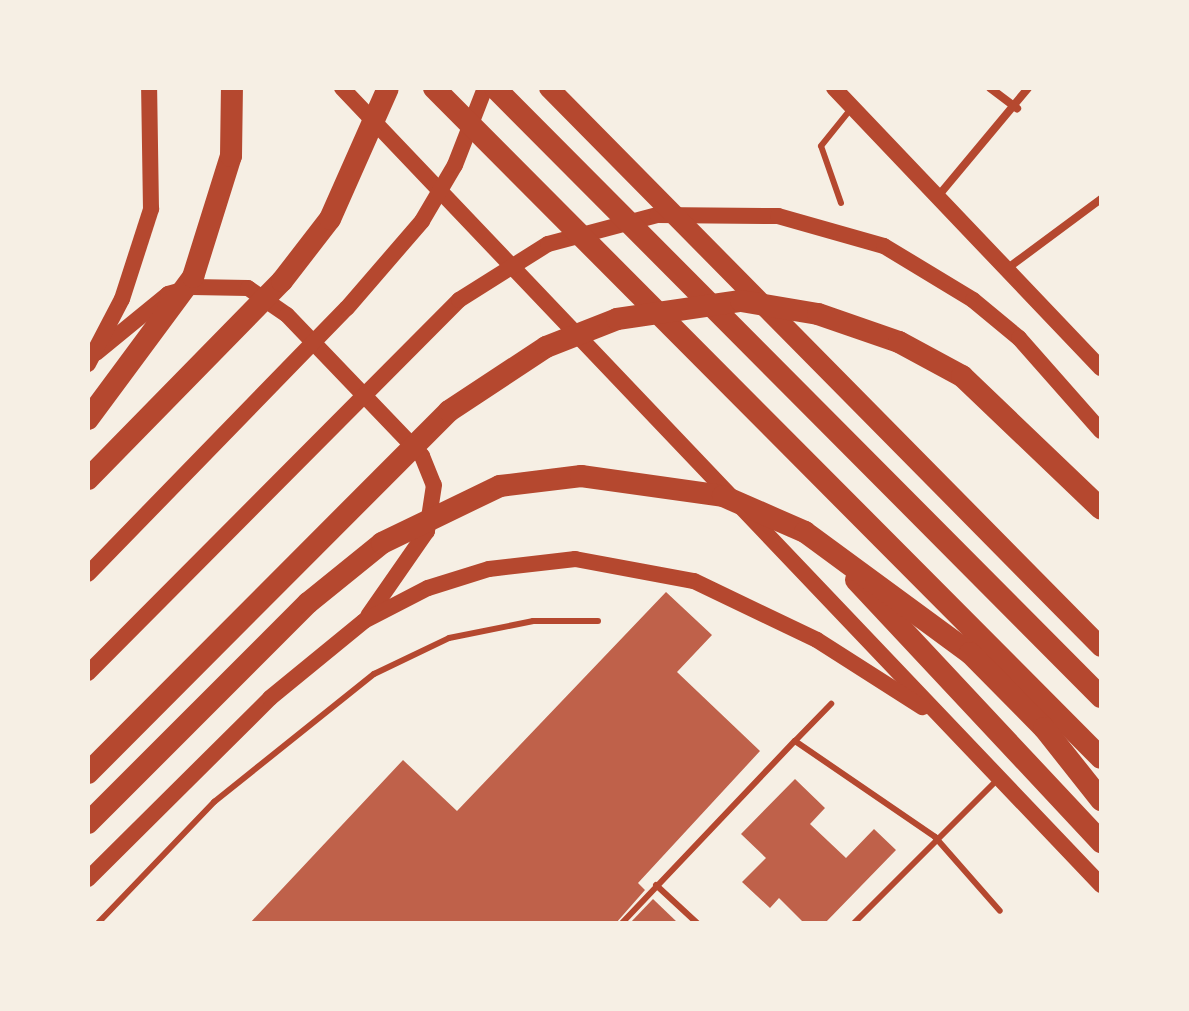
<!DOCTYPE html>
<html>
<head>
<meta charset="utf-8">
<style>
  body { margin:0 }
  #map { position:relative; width:1189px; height:1011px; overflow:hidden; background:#f6efe4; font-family:Commissioner,sans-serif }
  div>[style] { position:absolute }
  .building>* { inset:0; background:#bf614a }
  .service>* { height:6px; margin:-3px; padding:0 3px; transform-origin:3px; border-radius:3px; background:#b5482f }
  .minor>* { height:8px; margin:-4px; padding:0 4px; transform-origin:4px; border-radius:4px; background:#b5482f }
  .secondary>* { height:16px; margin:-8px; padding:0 8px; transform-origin:8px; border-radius:8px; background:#b5482f }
  .trunk>* { height:20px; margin:-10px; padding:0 10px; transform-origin:10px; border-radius:10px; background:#b5482f }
  .motorway>* { height:22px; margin:-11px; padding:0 11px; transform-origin:11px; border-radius:11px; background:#b5482f }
  span { translate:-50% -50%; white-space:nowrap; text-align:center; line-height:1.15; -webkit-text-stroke:6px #f6efe4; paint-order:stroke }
  .frame { position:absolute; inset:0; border:90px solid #f6efe4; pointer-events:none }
</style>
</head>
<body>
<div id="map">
  <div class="building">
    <i style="clip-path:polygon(666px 592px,712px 635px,677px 672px,760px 751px,638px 883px,645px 890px,616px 923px,250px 923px,403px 760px,457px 811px)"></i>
    <i style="clip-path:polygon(795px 779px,825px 808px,810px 824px,846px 858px,874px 829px,896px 850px,825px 923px,804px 923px,779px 898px,770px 908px,742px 882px,766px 858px,741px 834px)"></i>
    <i style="clip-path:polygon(653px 899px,678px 923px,630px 923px)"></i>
  </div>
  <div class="service">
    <i style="left:841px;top:203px;width:60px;rotate:-109.3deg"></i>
    <i style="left:821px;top:146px;width:46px;rotate:-51.1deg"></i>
    <i style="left:795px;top:741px;width:52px;rotate:-45.8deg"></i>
    <i style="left:656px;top:885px;width:56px;rotate:42.8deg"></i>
    <i style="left:98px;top:923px;width:168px;rotate:-46.2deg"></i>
    <i style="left:214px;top:802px;width:205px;rotate:-38.7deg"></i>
    <i style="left:374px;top:674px;width:83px;rotate:-25.6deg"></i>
    <i style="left:449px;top:638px;width:86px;rotate:-11.4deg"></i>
    <i style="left:533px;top:621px;width:65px"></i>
    <i style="left:622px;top:923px;width:251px;rotate:-46.5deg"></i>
    <i style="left:795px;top:741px;width:170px;rotate:34.4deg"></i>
    <i style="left:935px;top:837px;width:98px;rotate:48.7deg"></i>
    <i style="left:854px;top:923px;width:204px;rotate:-45deg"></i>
  </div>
  <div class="minor">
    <i style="left:990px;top:88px;width:34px;rotate:37deg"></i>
    <i style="left:939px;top:195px;width:139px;rotate:-50.2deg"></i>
    <i style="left:1008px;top:268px;width:116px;rotate:-36.6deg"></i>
  </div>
  <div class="secondary">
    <i style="left:342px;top:88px;width:1101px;rotate:46.4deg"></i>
    <i style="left:834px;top:88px;width:387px;rotate:46.4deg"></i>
    <i style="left:96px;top:353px;width:93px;rotate:-39.3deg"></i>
    <i style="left:168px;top:294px;width:25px;rotate:-16deg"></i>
    <i style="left:192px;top:287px;width:56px;rotate:1deg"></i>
    <i style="left:248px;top:288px;width:47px;rotate:34.7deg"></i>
    <i style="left:287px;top:315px;width:195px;rotate:46.2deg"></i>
    <i style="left:422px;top:456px;width:31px;rotate:68deg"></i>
    <i style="left:434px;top:485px;width:47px;rotate:98.7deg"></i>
    <i style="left:427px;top:531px;width:103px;rotate:124.8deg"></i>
    <i style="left:88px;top:364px;width:73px;rotate:-62.4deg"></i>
    <i style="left:122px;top:299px;width:95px;rotate:-72.1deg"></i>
    <i style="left:151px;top:209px;width:121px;rotate:-90.9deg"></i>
    <i style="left:88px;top:574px;width:371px;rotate:-45.8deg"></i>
    <i style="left:347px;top:308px;width:115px;rotate:-49.2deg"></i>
    <i style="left:422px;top:221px;width:65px;rotate:-59.5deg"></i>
    <i style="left:455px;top:165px;width:83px;rotate:-68.7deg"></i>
    <i style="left:88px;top:673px;width:526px;rotate:-45.15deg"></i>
    <i style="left:459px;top:300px;width:105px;rotate:-32.2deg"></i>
    <i style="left:548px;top:244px;width:113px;rotate:-14.9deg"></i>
    <i style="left:657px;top:215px;width:121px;rotate:0.5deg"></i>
    <i style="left:778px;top:216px;width:110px;rotate:15.8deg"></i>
    <i style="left:884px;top:246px;width:104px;rotate:31.2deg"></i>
    <i style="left:973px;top:300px;width:60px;rotate:39.6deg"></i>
    <i style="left:1019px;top:338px;width:124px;rotate:48.6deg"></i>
    <i style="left:88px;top:879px;width:257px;rotate:-44.8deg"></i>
    <i style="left:270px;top:698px;width:122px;rotate:-39.3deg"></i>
    <i style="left:364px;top:621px;width:72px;rotate:-27.3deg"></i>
    <i style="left:428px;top:588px;width:64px;rotate:-17.3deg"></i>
    <i style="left:489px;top:569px;width:87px;rotate:-6.6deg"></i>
    <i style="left:575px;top:559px;width:121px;rotate:10.5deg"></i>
    <i style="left:694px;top:581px;width:136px;rotate:25.6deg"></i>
    <i style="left:817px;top:640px;width:125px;rotate:32.5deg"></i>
  </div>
  <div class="trunk">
    <i style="left:549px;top:88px;width:786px;rotate:45.36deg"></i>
  </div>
  <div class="motorway">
    <i style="left:434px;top:88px;width:945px;rotate:45.13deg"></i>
    <i style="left:495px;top:88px;width:859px;rotate:45.14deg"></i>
    <i style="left:88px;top:419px;width:177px;rotate:-53.5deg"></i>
    <i style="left:193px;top:277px;width:127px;rotate:-72.6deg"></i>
    <i style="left:231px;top:156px;width:68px;rotate:-89.2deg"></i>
    <i style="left:88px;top:479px;width:277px;rotate:-45.6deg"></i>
    <i style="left:282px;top:281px;width:78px;rotate:-52.3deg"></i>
    <i style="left:330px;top:219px;width:143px;rotate:-66.1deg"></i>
    <i style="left:856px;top:580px;width:359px;rotate:46.9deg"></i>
    <i style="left:88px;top:773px;width:511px;rotate:-45.08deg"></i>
    <i style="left:449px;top:411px;width:116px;rotate:-33.4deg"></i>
    <i style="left:546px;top:347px;width:76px;rotate:-21.5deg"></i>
    <i style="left:617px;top:319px;width:125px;rotate:-8.3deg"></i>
    <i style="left:741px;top:301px;width:78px;rotate:9.6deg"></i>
    <i style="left:818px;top:314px;width:86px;rotate:19.1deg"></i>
    <i style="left:899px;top:342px;width:72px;rotate:28.4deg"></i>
    <i style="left:962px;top:376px;width:192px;rotate:43.7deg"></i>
    <i style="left:88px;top:823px;width:311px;rotate:-45deg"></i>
    <i style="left:308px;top:603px;width:95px;rotate:-39deg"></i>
    <i style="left:382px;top:543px;width:131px;rotate:-25.8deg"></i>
    <i style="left:500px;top:486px;width:82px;rotate:-7deg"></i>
    <i style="left:581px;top:476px;width:143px;rotate:8deg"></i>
    <i style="left:723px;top:496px;width:90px;rotate:23.7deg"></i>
    <i style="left:805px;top:532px;width:205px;rotate:36.3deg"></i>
    <i style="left:970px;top:653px;width:105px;rotate:45.4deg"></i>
    <i style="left:1044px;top:728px;width:92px;rotate:51.6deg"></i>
  </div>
  <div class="frame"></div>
</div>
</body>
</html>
